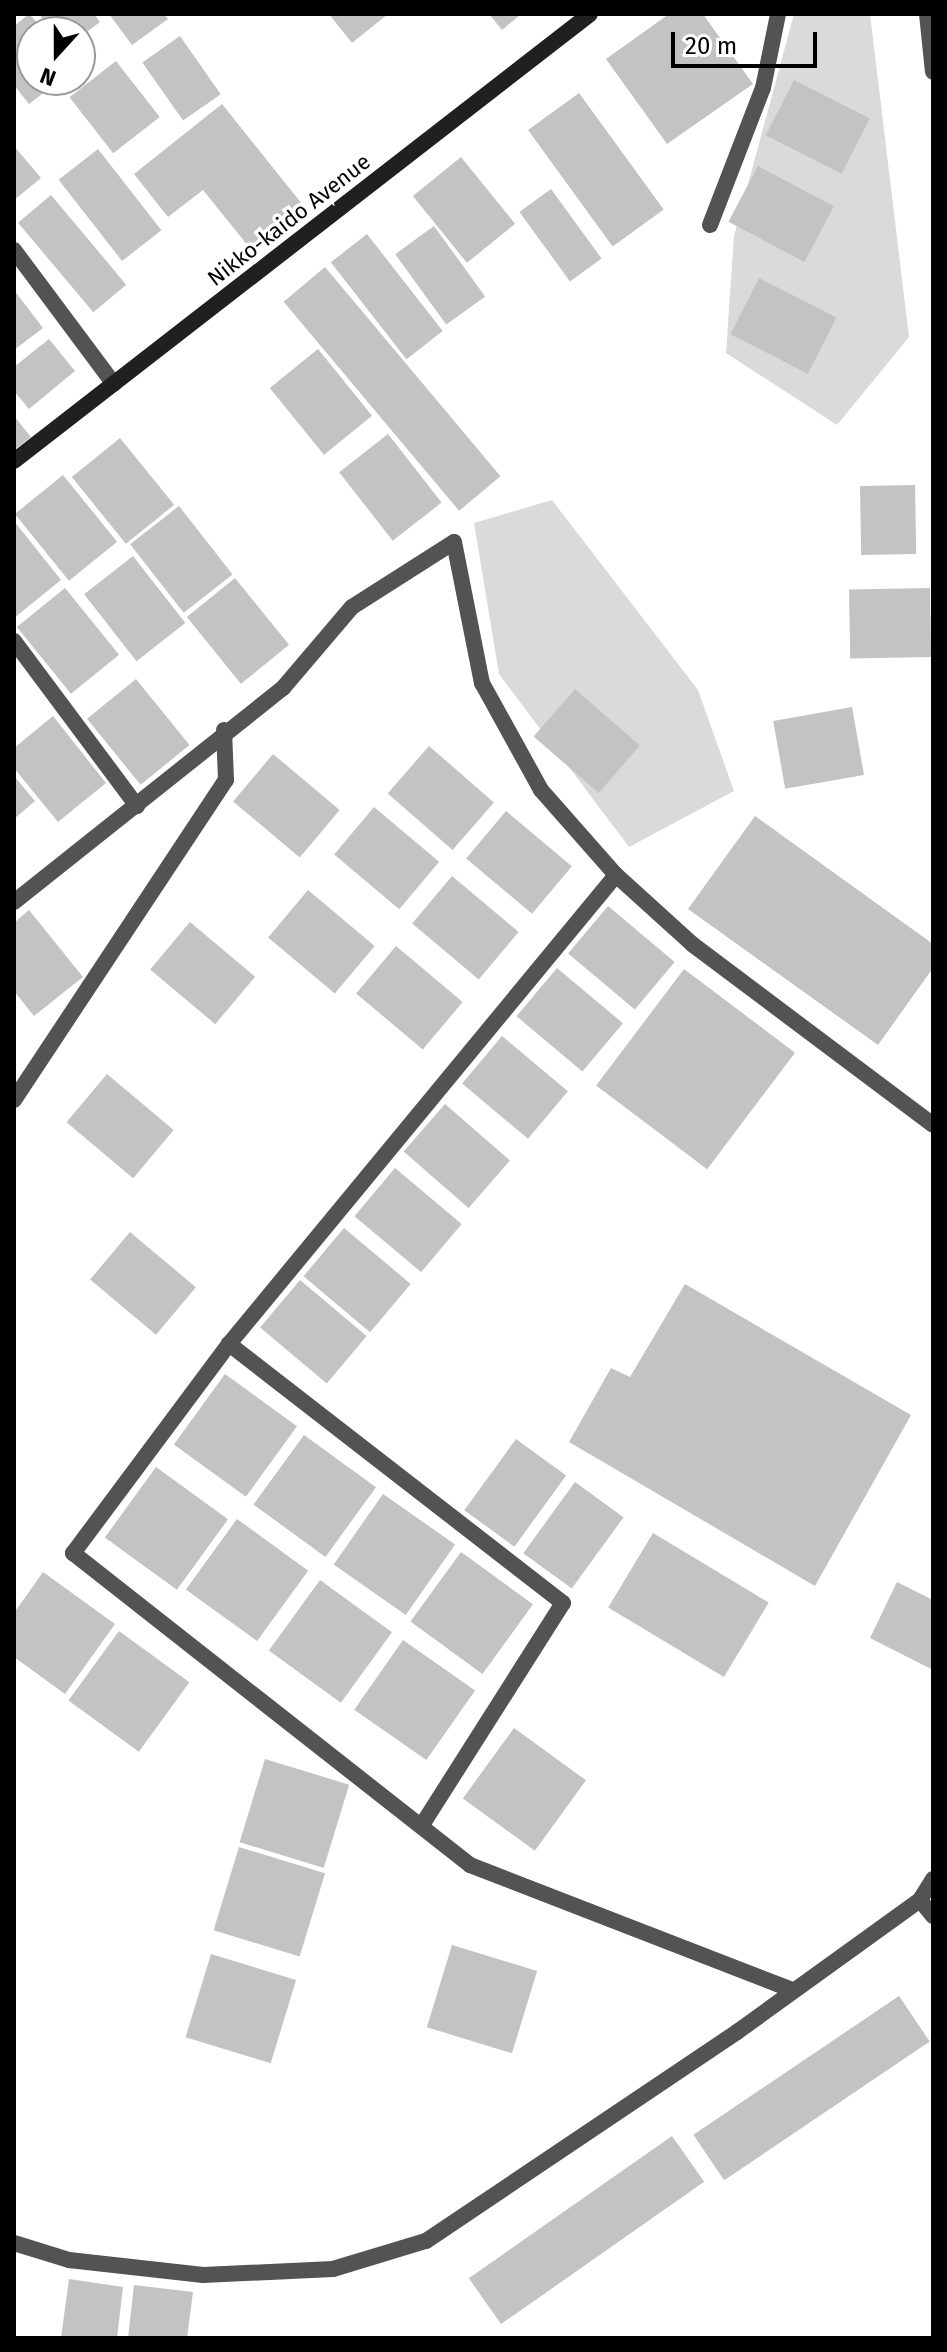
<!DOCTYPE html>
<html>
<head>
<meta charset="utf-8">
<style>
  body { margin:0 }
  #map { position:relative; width:947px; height:2352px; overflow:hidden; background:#fff; font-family:"Fira Sans",sans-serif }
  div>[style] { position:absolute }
  .green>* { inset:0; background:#dadada }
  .building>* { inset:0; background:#c3c3c3; transform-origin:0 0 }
  .service>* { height:16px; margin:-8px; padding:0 8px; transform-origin:8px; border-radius:8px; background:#535353 }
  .minor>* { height:16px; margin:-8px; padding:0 8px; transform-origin:8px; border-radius:8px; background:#535353 }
  .tertiary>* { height:16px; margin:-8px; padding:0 8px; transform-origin:8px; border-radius:8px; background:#535353 }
  .secondary>* { height:16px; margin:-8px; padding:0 8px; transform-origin:8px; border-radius:8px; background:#202020 }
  span { translate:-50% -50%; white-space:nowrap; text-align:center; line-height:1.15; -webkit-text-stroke:7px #fff; paint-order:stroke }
  .street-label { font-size:22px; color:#000 }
  .frame { position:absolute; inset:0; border:16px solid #000; pointer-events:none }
  .north { position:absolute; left:16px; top:16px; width:80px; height:80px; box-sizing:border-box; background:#fff; border:2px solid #999; border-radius:50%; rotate:201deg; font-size:22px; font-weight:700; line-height:32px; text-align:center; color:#000 }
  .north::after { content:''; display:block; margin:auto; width:28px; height:36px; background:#000; clip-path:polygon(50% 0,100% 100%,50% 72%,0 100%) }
  .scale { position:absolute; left:671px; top:32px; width:146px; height:36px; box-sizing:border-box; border:4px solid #000; border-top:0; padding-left:10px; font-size:24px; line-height:28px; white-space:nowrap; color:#000; -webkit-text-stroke:6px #fff; paint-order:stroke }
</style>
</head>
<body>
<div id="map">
  <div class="green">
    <i style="clip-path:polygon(794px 14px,870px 14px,909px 337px,837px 425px,726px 353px,734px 236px)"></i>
    <i style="clip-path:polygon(552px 500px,698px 690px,734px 791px,629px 847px,499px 674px,474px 523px)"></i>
  </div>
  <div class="building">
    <i style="clip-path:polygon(29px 14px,46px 32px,32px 32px,32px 80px,60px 80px,29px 104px,14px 85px,14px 26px)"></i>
    <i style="clip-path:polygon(39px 14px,94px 14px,100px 22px,80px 37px,52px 32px)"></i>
    <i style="clip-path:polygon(109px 14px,164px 14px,168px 19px,132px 45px)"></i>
    <i style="clip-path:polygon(329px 14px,388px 14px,352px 43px)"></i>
    <i style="clip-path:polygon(489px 14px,521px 14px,502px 30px)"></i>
    <i style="clip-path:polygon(669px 14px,703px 14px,753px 84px,667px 144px,606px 59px)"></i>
    <i style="left:180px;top:36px;width:71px;height:46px;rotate:55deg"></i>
    <i style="left:116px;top:61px;width:71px;height:59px;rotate:52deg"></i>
    <i style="left:794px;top:80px;width:85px;height:62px;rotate:27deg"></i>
    <i style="left:579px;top:93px;width:144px;height:63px;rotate:54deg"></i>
    <i style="clip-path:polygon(222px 104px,306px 209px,253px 252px,203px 190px,168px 217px,134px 174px)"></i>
    <i style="clip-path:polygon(14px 146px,41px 178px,14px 200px)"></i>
    <i style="left:98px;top:149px;width:103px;height:50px;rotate:52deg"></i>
    <i style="left:461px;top:157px;width:86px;height:62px;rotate:51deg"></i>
    <i style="left:758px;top:166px;width:86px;height:63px;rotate:28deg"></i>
    <i style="left:551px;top:189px;width:86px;height:39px;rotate:54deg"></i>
    <i style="left:51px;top:195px;width:117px;height:43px;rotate:50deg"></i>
    <i style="left:434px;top:226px;width:87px;height:48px;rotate:54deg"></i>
    <i style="left:367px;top:234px;width:123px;height:46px;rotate:52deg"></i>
    <i style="left:325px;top:267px;width:273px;height:54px;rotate:50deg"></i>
    <i style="left:759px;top:278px;width:87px;height:63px;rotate:27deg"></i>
    <i style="clip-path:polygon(14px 290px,43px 328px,14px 350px)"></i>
    <i style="clip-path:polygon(49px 339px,75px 371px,29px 409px,14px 391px,14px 367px)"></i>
    <i style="left:318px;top:349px;width:86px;height:62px;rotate:51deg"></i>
    <i style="clip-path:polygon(14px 416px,31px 437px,14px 450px)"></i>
    <i style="left:388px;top:434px;width:87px;height:62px;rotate:52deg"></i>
    <i style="left:120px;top:438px;width:86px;height:62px;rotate:51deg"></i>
    <i style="left:63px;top:475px;width:86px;height:62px;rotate:51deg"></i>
    <i style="left:915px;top:485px;width:69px;height:55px;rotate:89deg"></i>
    <i style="left:179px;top:506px;width:87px;height:62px;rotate:52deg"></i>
    <i style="clip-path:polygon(14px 521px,61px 580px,14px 618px)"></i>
    <i style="left:133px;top:556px;width:85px;height:62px;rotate:52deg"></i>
    <i style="left:235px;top:578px;width:86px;height:62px;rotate:51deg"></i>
    <i style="left:65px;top:588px;width:86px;height:62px;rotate:51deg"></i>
    <i style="left:930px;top:588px;width:69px;height:81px;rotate:89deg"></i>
    <i style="left:136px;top:679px;width:85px;height:63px;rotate:51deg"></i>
    <i style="left:575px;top:689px;width:86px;height:63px;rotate:41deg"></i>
    <i style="left:852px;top:707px;width:69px;height:80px;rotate:80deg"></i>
    <i style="clip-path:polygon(53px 716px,106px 783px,58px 822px,14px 768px,14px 748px)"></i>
    <i style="left:429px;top:746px;width:86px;height:63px;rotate:41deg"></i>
    <i style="left:273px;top:754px;width:87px;height:62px;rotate:40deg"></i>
    <i style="clip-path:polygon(14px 776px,35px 801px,14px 819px)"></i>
    <i style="left:374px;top:807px;width:85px;height:62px;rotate:40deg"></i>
    <i style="left:506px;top:811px;width:86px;height:62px;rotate:40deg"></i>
    <i style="clip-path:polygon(755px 816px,933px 944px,933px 968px,878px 1045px,688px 909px)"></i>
    <i style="left:452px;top:876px;width:87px;height:62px;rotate:40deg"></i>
    <i style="left:308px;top:890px;width:87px;height:62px;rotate:40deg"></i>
    <i style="left:608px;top:906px;width:87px;height:62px;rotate:40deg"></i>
    <i style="clip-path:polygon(29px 910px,83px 977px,34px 1016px,14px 991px,14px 923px)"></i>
    <i style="left:190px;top:922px;width:85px;height:62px;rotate:40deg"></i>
    <i style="left:396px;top:946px;width:87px;height:62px;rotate:40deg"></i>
    <i style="left:557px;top:968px;width:86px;height:63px;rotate:40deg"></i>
    <i style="left:684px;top:969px;width:139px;height:146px;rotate:37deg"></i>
    <i style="left:502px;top:1036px;width:86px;height:62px;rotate:40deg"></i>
    <i style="left:107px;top:1074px;width:87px;height:63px;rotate:40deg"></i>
    <i style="left:445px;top:1104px;width:86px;height:63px;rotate:41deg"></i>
    <i style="left:395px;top:1168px;width:87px;height:63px;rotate:40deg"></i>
    <i style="left:344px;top:1228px;width:87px;height:63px;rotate:40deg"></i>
    <i style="left:130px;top:1232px;width:86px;height:62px;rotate:40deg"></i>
    <i style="left:300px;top:1280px;width:87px;height:62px;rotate:40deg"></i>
    <i style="clip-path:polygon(685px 1284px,911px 1415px,815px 1586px,569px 1442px,611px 1368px,630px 1377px)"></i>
    <i style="left:225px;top:1374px;width:89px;height:87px;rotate:36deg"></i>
    <i style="left:304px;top:1435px;width:89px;height:86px;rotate:36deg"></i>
    <i style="left:516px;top:1439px;width:62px;height:88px;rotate:36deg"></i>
    <i style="left:156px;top:1467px;width:89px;height:87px;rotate:36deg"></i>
    <i style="left:575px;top:1482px;width:60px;height:88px;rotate:36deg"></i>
    <i style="left:383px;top:1494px;width:88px;height:86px;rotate:35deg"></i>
    <i style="left:237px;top:1519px;width:88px;height:87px;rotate:36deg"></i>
    <i style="left:653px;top:1533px;width:135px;height:87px;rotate:31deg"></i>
    <i style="left:461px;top:1552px;width:89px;height:86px;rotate:36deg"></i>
    <i style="clip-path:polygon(43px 1572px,115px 1624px,65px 1694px,14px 1657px,14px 1613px)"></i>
    <i style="left:320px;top:1580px;width:89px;height:87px;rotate:36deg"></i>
    <i style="clip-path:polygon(897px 1582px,933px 1600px,933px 1670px,870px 1638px)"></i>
    <i style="left:119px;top:1631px;width:87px;height:86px;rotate:36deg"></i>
    <i style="left:403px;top:1640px;width:88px;height:85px;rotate:35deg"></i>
    <i style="left:514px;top:1728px;width:89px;height:87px;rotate:36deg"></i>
    <i style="left:265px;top:1759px;width:88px;height:87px;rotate:17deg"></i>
    <i style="left:239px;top:1847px;width:90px;height:87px;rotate:17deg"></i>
    <i style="left:452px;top:1945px;width:89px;height:86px;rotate:17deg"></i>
    <i style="left:211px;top:1954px;width:89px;height:87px;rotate:17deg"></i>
    <i style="left:899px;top:1996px;width:55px;height:248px;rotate:56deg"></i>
    <i style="left:672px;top:2136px;width:56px;height:248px;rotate:55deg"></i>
    <i style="clip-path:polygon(69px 2279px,123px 2287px,117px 2338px,61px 2338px)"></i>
    <i style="clip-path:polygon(134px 2285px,193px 2292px,187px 2338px,128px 2338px)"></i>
  </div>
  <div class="service">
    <i style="left:14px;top:641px;width:206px;rotate:53.3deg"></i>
    <i style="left:14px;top:1100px;width:384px;rotate:-56.5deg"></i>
    <i style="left:226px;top:780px;width:50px;rotate:-92.3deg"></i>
    <i style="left:920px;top:1900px;width:21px;rotate:51deg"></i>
    <i style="left:14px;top:2243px;width:58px;rotate:17.2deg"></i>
    <i style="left:69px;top:2260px;width:135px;rotate:6.4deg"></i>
    <i style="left:203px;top:2275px;width:130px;rotate:-2.6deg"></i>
    <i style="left:333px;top:2269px;width:97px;rotate:-16.8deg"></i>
    <i style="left:426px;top:2241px;width:375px;rotate:-33.9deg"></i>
    <i style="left:737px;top:2032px;width:226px;rotate:-35.8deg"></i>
    <i style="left:920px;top:1900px;width:25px;rotate:-58deg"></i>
  </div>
  <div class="minor">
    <i style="left:710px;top:225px;width:147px;rotate:-68.9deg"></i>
    <i style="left:763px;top:88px;width:76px;rotate:-78.5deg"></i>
    <i style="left:14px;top:250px;width:167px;rotate:53.3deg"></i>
    <i style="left:14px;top:902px;width:344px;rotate:-38.5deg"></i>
    <i style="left:283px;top:688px;width:106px;rotate:-49.6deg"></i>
    <i style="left:352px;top:607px;width:121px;rotate:-32.5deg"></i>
    <i style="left:454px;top:542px;width:144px;rotate:78.8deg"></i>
    <i style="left:482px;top:683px;width:122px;rotate:61.1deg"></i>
    <i style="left:541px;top:790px;width:113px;rotate:48.6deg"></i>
    <i style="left:229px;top:1344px;width:608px;rotate:-50.47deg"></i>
    <i style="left:616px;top:875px;width:103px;rotate:42.2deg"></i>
    <i style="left:692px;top:944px;width:301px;rotate:36.9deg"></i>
    <i style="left:422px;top:1825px;width:263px;rotate:-57.6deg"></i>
    <i style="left:563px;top:1603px;width:423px;rotate:-142.2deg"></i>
    <i style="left:229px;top:1344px;width:261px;rotate:126.7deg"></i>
    <i style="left:73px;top:1553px;width:505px;rotate:38.16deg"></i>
    <i style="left:470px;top:1865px;width:343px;rotate:21.2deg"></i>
  </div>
  <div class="tertiary">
    <i style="left:927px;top:14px;width:58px;rotate:84.1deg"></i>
  </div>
  <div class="secondary">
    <i style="left:14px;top:461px;width:729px;rotate:-37.81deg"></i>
  </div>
  <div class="street-label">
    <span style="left:289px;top:220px;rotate:-38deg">Nikko-kaido Avenue</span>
  </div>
  <div class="frame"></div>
  <div class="north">N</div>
  <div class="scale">20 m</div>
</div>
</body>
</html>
